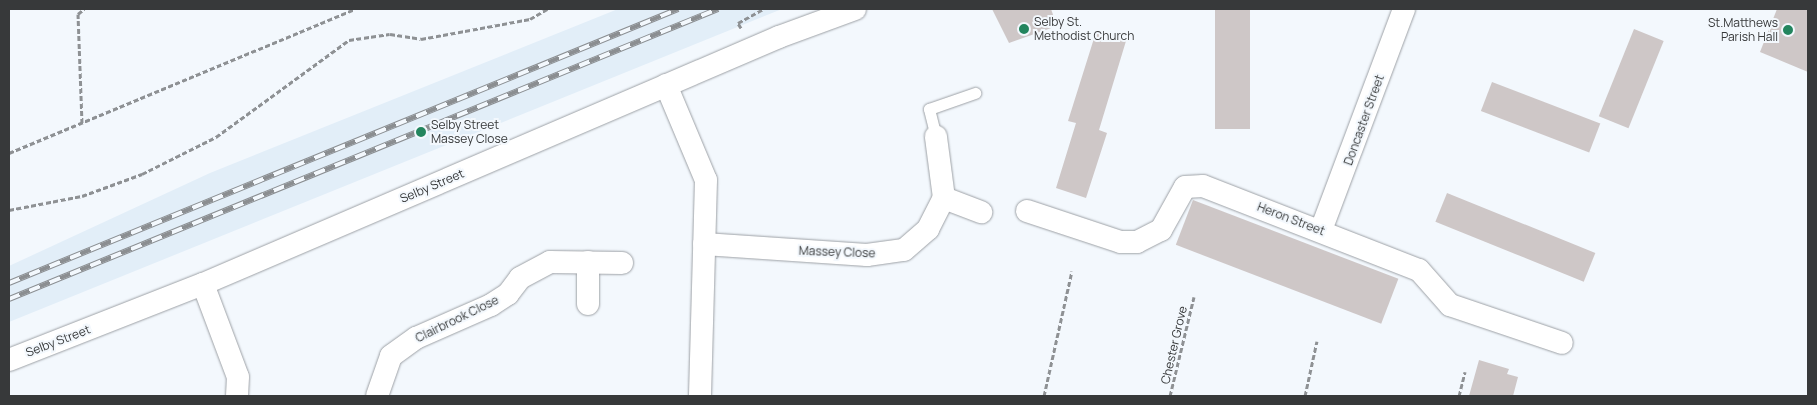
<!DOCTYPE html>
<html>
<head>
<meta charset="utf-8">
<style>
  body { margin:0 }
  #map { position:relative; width:1817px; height:405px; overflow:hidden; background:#f3f8fd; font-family:Manrope,sans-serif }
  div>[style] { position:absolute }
  .built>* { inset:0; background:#e2eef8 }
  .building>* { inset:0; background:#cec7c7; transform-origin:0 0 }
  .path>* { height:3px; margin-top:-1.5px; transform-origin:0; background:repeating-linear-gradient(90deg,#8e9194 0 5px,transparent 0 7.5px) }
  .roads { filter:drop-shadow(0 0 1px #9da1a6) drop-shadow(0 0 1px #9da1a6) }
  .lane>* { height:11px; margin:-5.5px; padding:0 5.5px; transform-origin:5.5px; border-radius:5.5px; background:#fff }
  .street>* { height:22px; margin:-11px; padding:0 11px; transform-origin:11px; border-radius:11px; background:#fff }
  .rail>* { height:5.5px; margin-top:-2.75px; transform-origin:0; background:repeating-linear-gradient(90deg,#f3f8fd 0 11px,#8b8e91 0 22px); box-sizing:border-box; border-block:1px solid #8b8e91 }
  .dots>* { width:14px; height:14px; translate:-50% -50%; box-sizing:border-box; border:2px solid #f3f8fd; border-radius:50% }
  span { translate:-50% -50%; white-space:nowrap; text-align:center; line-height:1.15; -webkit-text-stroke:4px #f3f8fd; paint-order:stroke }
  .poi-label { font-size:12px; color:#37393a }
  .left { translate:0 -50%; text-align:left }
  .right { translate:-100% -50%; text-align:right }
  .street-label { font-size:12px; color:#37393a }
  .frame { position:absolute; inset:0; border:10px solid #37393a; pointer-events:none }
</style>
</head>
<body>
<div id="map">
  <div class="built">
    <i style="clip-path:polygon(618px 9px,782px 9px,9px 322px,9px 266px,210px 173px)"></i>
  </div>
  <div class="building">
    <i style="clip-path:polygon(992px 9px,1051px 9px,1057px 26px,1009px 43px)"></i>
    <i style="left:1215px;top:9px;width:35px;height:120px"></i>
    <i style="clip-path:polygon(1777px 9px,1808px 9px,1808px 72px,1760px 52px)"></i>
    <i style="left:1634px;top:29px;width:32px;height:94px;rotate:22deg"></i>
    <i style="clip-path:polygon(1096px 32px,1126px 41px,1099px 130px,1107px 133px,1086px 198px,1056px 188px,1076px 123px,1068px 121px)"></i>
    <i style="left:1492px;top:82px;width:116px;height:31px;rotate:21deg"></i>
    <i style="left:1447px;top:193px;width:160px;height:31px;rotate:22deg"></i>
    <i style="left:1193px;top:200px;width:220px;height:48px;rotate:21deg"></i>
    <i style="clip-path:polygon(1479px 360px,1509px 369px,1507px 374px,1518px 377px,1513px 396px,1469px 396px)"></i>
  </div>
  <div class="path">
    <i style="left:741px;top:28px;width:6px;rotate:-121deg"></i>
    <i style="left:738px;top:23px;width:29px;rotate:-29deg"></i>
    <i style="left:82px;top:123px;width:109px;rotate:-92.1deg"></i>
    <i style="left:78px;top:14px;width:8px;rotate:-40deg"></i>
    <i style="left:9px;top:153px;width:375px;rotate:-22.6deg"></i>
    <i style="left:9px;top:210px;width:74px;rotate:-10.9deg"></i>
    <i style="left:82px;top:196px;width:64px;rotate:-20.1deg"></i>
    <i style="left:142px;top:174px;width:83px;rotate:-26.6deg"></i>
    <i style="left:216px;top:137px;width:165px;rotate:-36.1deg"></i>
    <i style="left:349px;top:40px;width:41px;rotate:-8.3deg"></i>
    <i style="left:390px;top:34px;width:31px;rotate:9deg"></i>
    <i style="left:421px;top:39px;width:111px;rotate:-10.4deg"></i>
    <i style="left:530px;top:19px;width:20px;rotate:-30deg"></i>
    <i style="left:1044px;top:396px;width:128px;rotate:-77.4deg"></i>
    <i style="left:1170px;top:396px;width:102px;rotate:-76.4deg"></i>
    <i style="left:1305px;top:396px;width:56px;rotate:-77.7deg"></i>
    <i style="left:1459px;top:396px;width:25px;rotate:-76deg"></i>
  </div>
  <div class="roads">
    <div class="lane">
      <i style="left:936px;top:137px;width:29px;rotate:-104deg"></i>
      <i style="left:929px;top:109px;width:49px;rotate:-19.2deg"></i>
    </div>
    <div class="street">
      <i style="left:666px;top:85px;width:103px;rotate:67.2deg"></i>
      <i style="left:706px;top:180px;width:216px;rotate:91.6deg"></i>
      <i style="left:944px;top:198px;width:40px;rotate:21deg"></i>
      <i style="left:1027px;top:211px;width:99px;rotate:18.3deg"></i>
      <i style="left:1121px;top:242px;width:16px"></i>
      <i style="left:1137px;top:242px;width:27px;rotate:-27deg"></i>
      <i style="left:1161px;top:230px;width:49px;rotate:-60.8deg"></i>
      <i style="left:1185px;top:187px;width:18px;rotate:-3deg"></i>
      <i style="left:1203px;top:186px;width:232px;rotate:21.3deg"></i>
      <i style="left:1419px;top:270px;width:47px;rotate:48.5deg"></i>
      <i style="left:1450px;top:305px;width:118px;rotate:18.7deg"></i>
      <i style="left:1321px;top:230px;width:236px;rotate:-69.4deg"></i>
      <i style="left:704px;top:244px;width:163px;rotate:3.9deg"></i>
      <i style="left:867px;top:255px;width:37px;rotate:-8deg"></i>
      <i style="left:904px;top:250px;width:32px;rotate:-41deg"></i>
      <i style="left:928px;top:229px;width:35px;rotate:-63deg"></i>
      <i style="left:944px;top:198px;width:62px;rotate:-97.5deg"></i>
      <i style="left:203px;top:284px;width:99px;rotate:69.4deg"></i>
      <i style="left:238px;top:377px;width:19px;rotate:93deg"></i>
      <i style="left:588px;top:304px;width:42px;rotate:-90deg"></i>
      <i style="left:9px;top:360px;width:208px;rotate:-21.4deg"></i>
      <i style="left:203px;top:284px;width:627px;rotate:-23.21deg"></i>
      <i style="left:779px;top:37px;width:81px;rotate:-20.2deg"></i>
      <i style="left:377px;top:396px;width:42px;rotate:-70.7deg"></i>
      <i style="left:391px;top:356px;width:31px;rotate:-36deg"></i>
      <i style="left:416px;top:338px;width:82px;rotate:-23.7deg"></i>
      <i style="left:491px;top:305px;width:20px;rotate:-33deg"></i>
      <i style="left:508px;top:294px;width:20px;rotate:-53deg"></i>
      <i style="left:520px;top:278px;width:34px;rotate:-28deg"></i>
      <i style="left:550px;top:262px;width:72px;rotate:0.8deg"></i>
    </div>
  </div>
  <div class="rail">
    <i style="left:9px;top:283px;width:723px;rotate:-22.27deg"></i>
    <i style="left:9px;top:299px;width:766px;rotate:-22.25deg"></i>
  </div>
  <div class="dots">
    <i style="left:1024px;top:29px;background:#23855e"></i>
    <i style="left:1788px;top:30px;background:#23855e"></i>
    <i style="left:421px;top:132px;background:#23855e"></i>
  </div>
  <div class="poi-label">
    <span class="left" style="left:1034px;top:29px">Selby St.<br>Methodist Church</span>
    <span class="right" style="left:1778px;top:30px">St.Matthews<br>Parish Hall</span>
    <span class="left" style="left:431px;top:132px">Selby Street<br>Massey Close</span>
  </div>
  <div class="street-label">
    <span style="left:1364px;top:120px;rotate:-70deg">Doncaster Street</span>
    <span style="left:432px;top:186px;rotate:-23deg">Selby Street</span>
    <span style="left:1291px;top:219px;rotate:21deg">Heron Street</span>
    <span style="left:837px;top:252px;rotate:2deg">Massey Close</span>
    <span style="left:457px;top:319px;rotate:-26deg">Clairbrook Close</span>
    <span style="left:58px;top:341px;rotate:-21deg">Selby Street</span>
    <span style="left:1174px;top:345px;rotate:-77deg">Chester Grove</span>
  </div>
  <div class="frame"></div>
</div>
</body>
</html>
